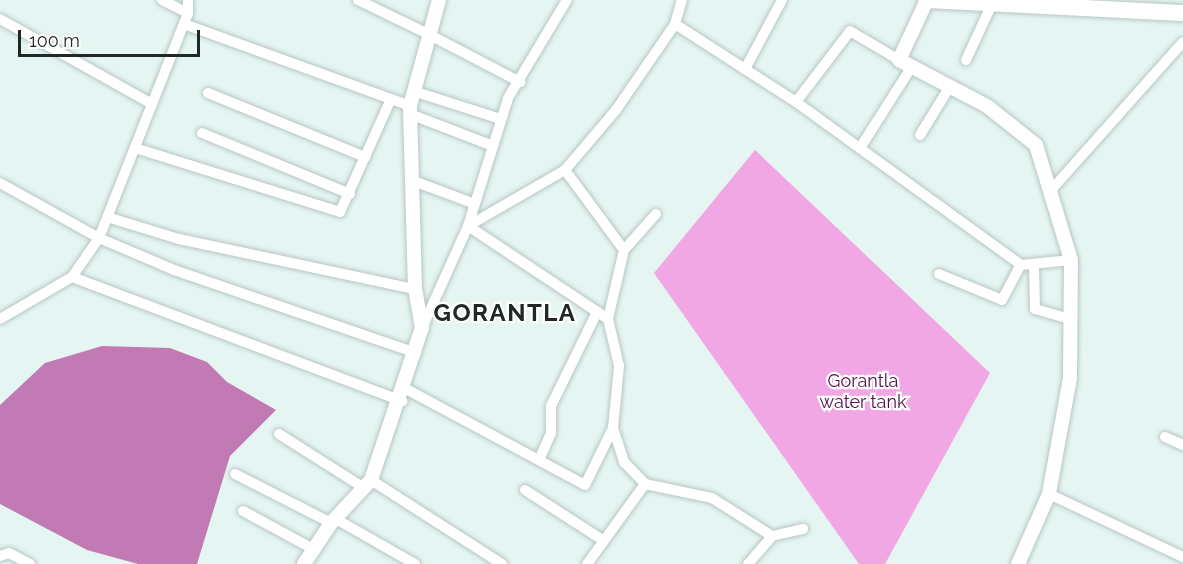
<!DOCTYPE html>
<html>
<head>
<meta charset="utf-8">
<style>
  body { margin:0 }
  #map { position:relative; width:1183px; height:564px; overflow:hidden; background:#e5f5f2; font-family:Raleway,sans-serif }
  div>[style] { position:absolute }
  .green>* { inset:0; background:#f0a7e3 }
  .water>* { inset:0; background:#c27ab5 }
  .roads { filter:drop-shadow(0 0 2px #b7c6c4) drop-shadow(0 0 2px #b7c6c4) }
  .minor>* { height:10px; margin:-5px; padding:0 5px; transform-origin:5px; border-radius:5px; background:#fff }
  .tertiary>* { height:14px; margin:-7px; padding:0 7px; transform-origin:7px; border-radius:7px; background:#fff }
  .primary>* { height:16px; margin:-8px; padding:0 8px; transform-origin:8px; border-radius:8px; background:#fff }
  span { translate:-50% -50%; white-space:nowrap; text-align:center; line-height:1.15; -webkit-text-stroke:4.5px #fefefe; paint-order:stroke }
  .park-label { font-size:18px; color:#510f49 }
  .district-label { font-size:24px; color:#212726; font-weight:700; letter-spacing:1.5px }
  .scale { position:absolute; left:18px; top:30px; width:182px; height:27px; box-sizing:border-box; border:3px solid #212726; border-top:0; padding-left:8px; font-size:18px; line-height:21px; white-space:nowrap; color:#212726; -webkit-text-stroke:4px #fefefe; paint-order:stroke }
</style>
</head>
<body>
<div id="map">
  <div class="green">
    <i style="clip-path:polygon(755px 150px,990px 373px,885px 564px,859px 564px,654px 273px)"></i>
  </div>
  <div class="water">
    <i style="clip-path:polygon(102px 346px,170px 348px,207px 362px,227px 382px,276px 410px,230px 456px,197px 564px,138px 564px,87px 550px,0 504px,0 405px,45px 363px)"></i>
  </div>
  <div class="roads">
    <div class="minor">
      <i style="left:162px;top:0;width:29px;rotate:27deg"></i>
      <i style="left:358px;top:0;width:71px;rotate:25.8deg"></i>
      <i style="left:0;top:19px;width:174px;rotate:29.2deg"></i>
      <i style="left:184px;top:24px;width:240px;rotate:19.9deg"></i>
      <i style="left:675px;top:24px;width:144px;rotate:32.8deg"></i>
      <i style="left:796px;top:102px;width:278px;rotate:35.9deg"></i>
      <i style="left:1021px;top:265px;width:50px;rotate:-5.7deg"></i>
      <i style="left:430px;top:35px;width:102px;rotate:27.6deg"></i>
      <i style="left:966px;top:60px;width:62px;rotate:-65.1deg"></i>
      <i style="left:745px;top:69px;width:78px;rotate:-61.8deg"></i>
      <i style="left:413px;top:91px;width:92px;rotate:17.7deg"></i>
      <i style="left:208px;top:93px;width:170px;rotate:22.2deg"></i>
      <i style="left:796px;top:102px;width:89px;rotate:-52.7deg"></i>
      <i style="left:850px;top:31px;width:57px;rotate:30.6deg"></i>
      <i style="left:410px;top:114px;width:89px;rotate:21.1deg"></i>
      <i style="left:202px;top:133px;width:160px;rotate:22.4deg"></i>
      <i style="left:920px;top:135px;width:55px;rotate:-58.3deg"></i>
      <i style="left:135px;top:148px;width:215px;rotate:17.3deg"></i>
      <i style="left:340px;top:212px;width:124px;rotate:-65.7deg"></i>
      <i style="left:860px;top:148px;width:95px;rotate:-57.5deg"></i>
      <i style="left:565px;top:170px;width:99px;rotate:53.6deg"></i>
      <i style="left:624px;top:250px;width:71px;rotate:103.1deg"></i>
      <i style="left:608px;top:319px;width:48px;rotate:76.8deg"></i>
      <i style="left:619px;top:366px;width:62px;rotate:95.5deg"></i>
      <i style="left:613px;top:428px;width:36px;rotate:72deg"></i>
      <i style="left:624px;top:462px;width:30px;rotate:46deg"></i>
      <i style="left:645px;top:484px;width:99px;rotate:125.9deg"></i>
      <i style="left:411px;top:180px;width:68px;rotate:20.6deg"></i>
      <i style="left:0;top:183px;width:113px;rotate:29.1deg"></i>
      <i style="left:99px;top:238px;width:82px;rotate:23.1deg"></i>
      <i style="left:174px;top:270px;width:256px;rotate:18.9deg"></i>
      <i style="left:1053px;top:188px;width:195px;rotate:-48.3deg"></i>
      <i style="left:107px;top:217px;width:75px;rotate:17deg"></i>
      <i style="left:179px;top:239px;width:241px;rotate:12deg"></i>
      <i style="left:624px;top:250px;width:48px;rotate:-48.4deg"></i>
      <i style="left:1034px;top:267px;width:42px;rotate:88.6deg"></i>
      <i style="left:1035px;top:309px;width:36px;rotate:16deg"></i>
      <i style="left:939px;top:274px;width:68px;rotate:22.4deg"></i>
      <i style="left:1002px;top:300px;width:40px;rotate:-62deg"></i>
      <i style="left:72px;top:277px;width:353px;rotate:20.6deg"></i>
      <i style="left:0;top:319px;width:83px;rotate:-30.3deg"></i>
      <i style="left:72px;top:277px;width:47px;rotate:-55.3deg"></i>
      <i style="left:99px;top:238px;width:242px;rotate:-68.4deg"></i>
      <i style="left:188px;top:13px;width:13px;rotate:-90deg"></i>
      <i style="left:608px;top:319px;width:168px;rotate:-146.4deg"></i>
      <i style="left:468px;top:226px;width:112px;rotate:-30deg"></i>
      <i style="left:565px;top:170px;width:79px;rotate:-49.6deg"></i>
      <i style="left:616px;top:110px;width:104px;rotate:-55.5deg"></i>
      <i style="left:675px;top:24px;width:25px;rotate:-74deg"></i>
      <i style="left:422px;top:328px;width:112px;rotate:-65.7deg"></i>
      <i style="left:468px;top:226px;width:134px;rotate:-72.6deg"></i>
      <i style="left:508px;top:98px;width:114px;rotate:-59deg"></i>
      <i style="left:406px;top:389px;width:203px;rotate:28.2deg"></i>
      <i style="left:585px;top:485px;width:64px;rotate:-63.8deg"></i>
      <i style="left:279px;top:434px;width:101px;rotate:32.4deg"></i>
      <i style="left:1165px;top:437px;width:20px;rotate:24deg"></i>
      <i style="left:539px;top:460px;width:30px;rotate:-66deg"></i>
      <i style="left:551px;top:433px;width:27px;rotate:-90deg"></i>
      <i style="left:551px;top:406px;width:105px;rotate:-63.9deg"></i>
      <i style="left:235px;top:474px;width:108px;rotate:27deg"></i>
      <i style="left:371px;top:480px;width:156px;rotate:32.7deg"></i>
      <i style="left:645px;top:484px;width:68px;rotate:11.8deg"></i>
      <i style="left:712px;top:498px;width:71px;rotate:32.3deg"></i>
      <i style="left:525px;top:490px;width:90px;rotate:32.8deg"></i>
      <i style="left:1049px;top:494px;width:148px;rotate:25.2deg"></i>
      <i style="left:243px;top:511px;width:80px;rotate:28.5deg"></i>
      <i style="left:336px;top:519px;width:91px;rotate:29.7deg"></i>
      <i style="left:0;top:556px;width:9px;rotate:-18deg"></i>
      <i style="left:9px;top:553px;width:24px;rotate:28deg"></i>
      <i style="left:748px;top:564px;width:37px;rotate:-49deg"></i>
      <i style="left:772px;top:536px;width:32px;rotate:-13deg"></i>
    </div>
    <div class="tertiary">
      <i style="left:927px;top:0;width:66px;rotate:115deg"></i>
      <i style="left:899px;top:60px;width:99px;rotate:27.6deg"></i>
      <i style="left:987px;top:106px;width:63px;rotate:38.5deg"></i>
      <i style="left:1036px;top:145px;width:120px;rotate:73.1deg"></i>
      <i style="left:1071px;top:260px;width:118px;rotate:90.5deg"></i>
      <i style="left:1070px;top:378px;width:118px;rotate:100.3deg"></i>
      <i style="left:1049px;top:494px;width:77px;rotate:113.9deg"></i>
      <i style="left:304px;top:564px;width:49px;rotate:-56.6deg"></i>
      <i style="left:331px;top:523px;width:59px;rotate:-47.1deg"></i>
      <i style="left:371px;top:480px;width:160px;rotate:-71.5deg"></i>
      <i style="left:422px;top:328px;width:40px;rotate:-100deg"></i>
      <i style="left:415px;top:289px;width:183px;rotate:-91.6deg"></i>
      <i style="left:410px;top:106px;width:110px;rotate:-74.7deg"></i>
    </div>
    <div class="primary">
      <i style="left:926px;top:0;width:257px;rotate:2.9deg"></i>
    </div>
  </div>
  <div class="park-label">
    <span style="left:863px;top:392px">Gorantla<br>water tank</span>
  </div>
  <div class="district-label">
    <span style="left:505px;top:313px">GORANTLA</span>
  </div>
  <div class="scale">100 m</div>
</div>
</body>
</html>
